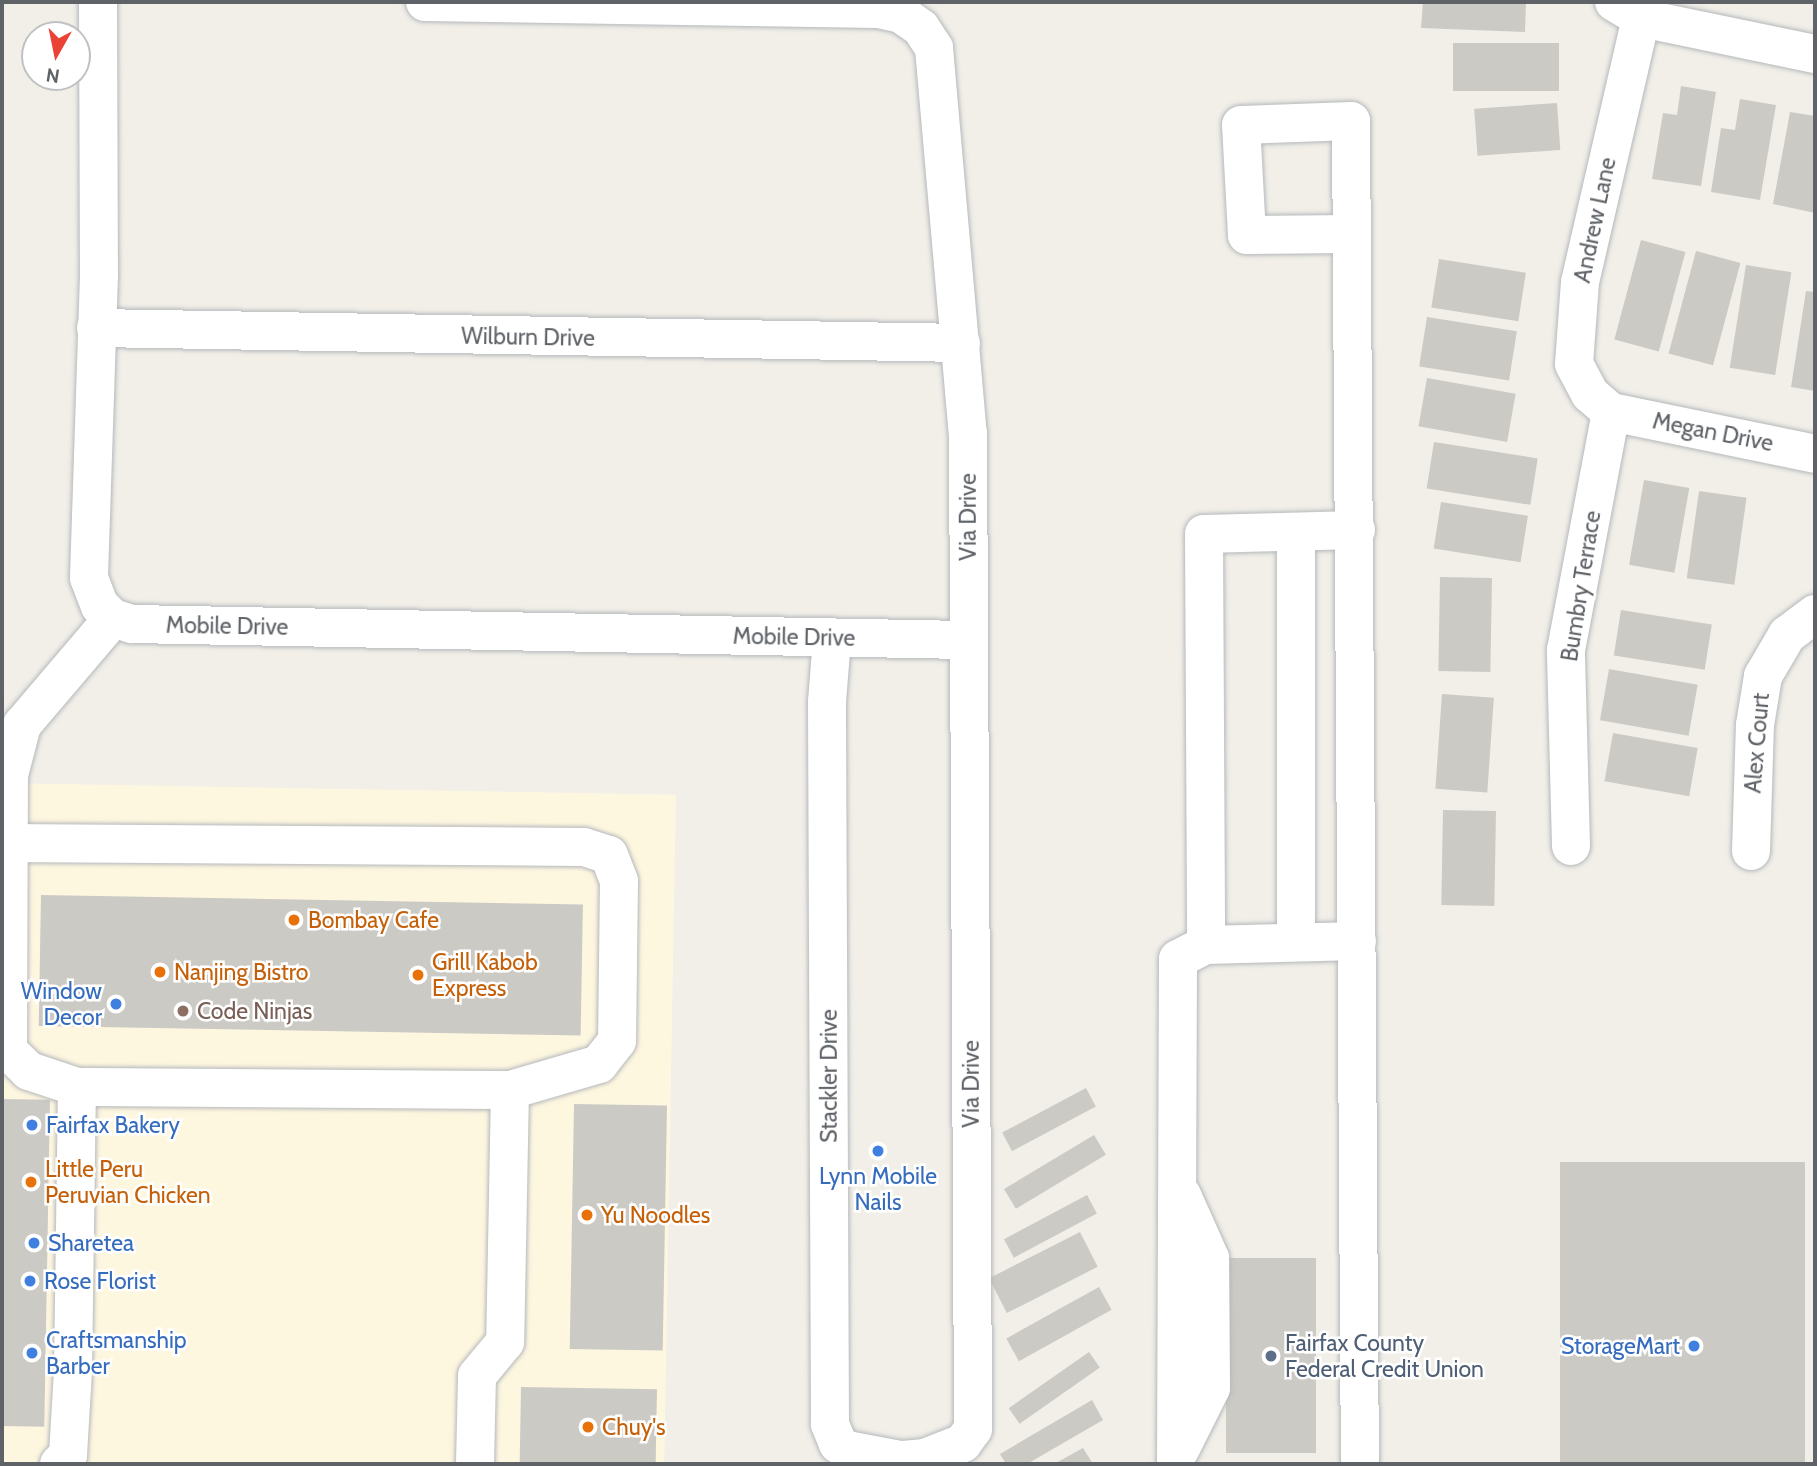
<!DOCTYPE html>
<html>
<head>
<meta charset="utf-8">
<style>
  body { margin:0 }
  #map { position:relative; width:1817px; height:1466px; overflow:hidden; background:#f1efe8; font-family:Cabin,sans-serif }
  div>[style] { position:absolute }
  .commercial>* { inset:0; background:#fef7e0; transform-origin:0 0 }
  .building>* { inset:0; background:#cccac5; transform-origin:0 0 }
  .roads { filter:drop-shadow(0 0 2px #b5b8bc) drop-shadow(0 0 2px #b5b8bc) }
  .minor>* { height:38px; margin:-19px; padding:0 19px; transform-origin:19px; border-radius:19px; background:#fff }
  .dots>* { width:19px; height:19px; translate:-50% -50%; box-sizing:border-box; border:4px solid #fff; border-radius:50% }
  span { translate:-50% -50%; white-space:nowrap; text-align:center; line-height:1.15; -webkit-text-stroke:5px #fff; paint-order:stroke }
  .street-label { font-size:23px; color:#5f6368 }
  .food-label { font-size:23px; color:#c56008 }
  .left { translate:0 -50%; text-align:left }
  .shop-label { font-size:23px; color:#366cbe }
  .right { translate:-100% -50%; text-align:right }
  .education-label { font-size:23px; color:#785e54 }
  .service-label { font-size:23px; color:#4e5e75 }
  .frame { position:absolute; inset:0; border:4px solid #5f6368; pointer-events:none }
  .north { position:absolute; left:21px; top:21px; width:70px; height:70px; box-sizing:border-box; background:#fff; border:2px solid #bfc1c3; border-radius:50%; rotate:189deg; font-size:19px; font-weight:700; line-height:28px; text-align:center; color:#5f6368 }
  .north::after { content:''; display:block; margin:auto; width:24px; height:32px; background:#ea4335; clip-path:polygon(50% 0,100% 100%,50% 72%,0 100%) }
</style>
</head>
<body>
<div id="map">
  <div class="commercial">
    <i style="left:2px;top:783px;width:674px;height:681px;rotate:1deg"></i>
  </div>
  <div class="building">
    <i style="clip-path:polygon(1423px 2px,1526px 2px,1525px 32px,1421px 28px)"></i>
    <i style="left:1453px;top:43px;width:106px;height:48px"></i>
    <i style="clip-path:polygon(1681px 86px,1716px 92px,1701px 186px,1652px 179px,1663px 113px,1677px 115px)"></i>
    <i style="clip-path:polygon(1740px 99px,1776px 105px,1760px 200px,1711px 192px,1721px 128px,1735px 130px)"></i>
    <i style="left:1557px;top:103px;width:47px;height:83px;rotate:86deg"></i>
    <i style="clip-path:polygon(1790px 112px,1815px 116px,1815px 213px,1773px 204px)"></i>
    <i style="left:1641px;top:240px;width:46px;height:103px;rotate:15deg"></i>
    <i style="left:1696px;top:251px;width:46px;height:106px;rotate:15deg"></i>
    <i style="left:1439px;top:259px;width:88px;height:49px;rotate:9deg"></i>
    <i style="left:1746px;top:265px;width:46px;height:104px;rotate:9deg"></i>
    <i style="clip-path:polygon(1806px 291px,1815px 292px,1815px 391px,1791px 387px)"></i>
    <i style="left:1427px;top:317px;width:91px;height:50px;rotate:9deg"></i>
    <i style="left:1427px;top:378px;width:90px;height:49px;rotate:10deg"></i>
    <i style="left:1434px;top:442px;width:105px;height:47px;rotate:9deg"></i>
    <i style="left:1644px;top:480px;width:46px;height:86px;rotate:10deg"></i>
    <i style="left:1699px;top:491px;width:48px;height:88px;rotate:8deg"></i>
    <i style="left:1441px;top:502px;width:88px;height:47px;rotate:9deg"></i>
    <i style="left:1440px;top:577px;width:52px;height:94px;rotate:1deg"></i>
    <i style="left:1621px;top:610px;width:92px;height:46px;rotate:9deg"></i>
    <i style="left:1609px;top:669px;width:90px;height:52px;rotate:10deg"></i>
    <i style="left:1442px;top:694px;width:52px;height:95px;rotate:4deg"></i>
    <i style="left:1613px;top:733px;width:86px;height:49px;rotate:10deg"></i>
    <i style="left:1443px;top:810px;width:53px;height:95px;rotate:1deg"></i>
    <i style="left:41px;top:895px;width:542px;height:131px;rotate:1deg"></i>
    <i style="left:1086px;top:1088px;width:21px;height:95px;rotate:62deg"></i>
    <i style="left:2px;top:1099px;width:48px;height:327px;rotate:1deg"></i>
    <i style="left:574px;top:1104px;width:93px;height:245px;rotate:1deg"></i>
    <i style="left:1094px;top:1135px;width:23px;height:105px;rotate:59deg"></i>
    <i style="left:1560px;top:1162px;width:245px;height:302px"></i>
    <i style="left:1087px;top:1195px;width:21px;height:94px;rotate:62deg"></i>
    <i style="left:1080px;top:1232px;width:39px;height:102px;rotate:63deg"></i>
    <i style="left:1226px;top:1258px;width:90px;height:195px"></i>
    <i style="left:1099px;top:1287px;width:26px;height:106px;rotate:61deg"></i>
    <i style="left:1089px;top:1352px;width:19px;height:98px;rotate:55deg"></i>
    <i style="left:521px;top:1387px;width:136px;height:77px;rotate:1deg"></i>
    <i style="clip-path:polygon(1092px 1400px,1103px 1420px,1027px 1464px,1006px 1464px,1000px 1454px)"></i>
    <i style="clip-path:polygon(1083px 1448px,1093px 1464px,1054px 1464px)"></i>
  </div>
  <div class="roads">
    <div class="minor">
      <i style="left:98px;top:2px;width:273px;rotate:89.8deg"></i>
      <i style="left:99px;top:275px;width:303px;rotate:91.9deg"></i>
      <i style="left:89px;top:578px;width:30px;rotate:69deg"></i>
      <i style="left:100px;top:606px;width:18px;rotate:43deg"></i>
      <i style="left:113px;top:618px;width:20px;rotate:18deg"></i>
      <i style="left:132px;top:624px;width:835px;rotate:1.1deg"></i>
      <i style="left:425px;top:2px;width:453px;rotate:0.9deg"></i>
      <i style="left:878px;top:9px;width:24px;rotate:12deg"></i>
      <i style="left:901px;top:14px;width:24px;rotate:35deg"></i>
      <i style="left:921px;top:28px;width:24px;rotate:57deg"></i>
      <i style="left:934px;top:48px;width:386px;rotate:85deg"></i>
      <i style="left:968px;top:433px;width:996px;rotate:89.71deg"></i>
      <i style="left:973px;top:1429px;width:17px;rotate:126deg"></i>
      <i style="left:963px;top:1443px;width:41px;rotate:158.5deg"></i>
      <i style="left:925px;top:1458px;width:25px;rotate:175deg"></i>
      <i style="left:900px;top:1460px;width:54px;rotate:-169.3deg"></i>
      <i style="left:847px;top:1450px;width:11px;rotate:-146deg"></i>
      <i style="left:838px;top:1444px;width:22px;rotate:-112deg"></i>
      <i style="left:830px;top:1424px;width:722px;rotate:-90.24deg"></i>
      <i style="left:827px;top:702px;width:64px;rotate:-85.5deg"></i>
      <i style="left:1614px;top:2px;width:31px;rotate:31deg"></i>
      <i style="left:1641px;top:18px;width:178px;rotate:11.7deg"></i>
      <i style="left:1641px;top:18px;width:271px;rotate:103deg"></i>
      <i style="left:1580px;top:282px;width:82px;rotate:94.2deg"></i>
      <i style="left:1574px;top:364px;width:34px;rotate:62deg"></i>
      <i style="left:1590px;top:394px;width:28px;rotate:41deg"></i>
      <i style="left:1611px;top:412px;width:208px;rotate:11.6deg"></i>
      <i style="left:1350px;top:234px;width:103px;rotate:179.4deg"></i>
      <i style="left:1247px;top:235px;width:110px;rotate:-93.1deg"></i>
      <i style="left:1241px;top:125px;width:110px;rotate:-2.1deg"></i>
      <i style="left:1351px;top:121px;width:1343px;rotate:89.62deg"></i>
      <i style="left:96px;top:328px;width:865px;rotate:0.99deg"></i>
      <i style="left:1356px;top:530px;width:152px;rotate:178.5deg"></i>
      <i style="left:1204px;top:534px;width:411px;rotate:89.7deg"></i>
      <i style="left:1206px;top:945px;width:151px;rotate:-1.5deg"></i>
      <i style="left:1296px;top:532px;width:409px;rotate:90deg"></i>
      <i style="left:2px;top:843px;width:582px;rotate:0.39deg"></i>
      <i style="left:584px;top:847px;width:26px;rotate:18deg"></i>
      <i style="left:609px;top:855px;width:28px;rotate:69deg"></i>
      <i style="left:619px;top:881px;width:160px;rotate:90.7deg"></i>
      <i style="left:617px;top:1041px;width:29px;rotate:128deg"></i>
      <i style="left:599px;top:1064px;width:93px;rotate:163.7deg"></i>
      <i style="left:1571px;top:846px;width:196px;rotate:-91.5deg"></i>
      <i style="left:1566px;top:650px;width:242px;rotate:-79.3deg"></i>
      <i style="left:1751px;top:851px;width:126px;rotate:-88.2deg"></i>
      <i style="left:1755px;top:725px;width:50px;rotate:-80.7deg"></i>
      <i style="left:1763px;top:676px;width:48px;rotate:-59.7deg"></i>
      <i style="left:1787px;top:635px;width:35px;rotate:-37deg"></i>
      <i style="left:77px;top:1087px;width:51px;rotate:-161.6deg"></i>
      <i style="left:29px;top:1071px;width:29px;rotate:-136deg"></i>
      <i style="left:8px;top:1051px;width:276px;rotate:-89.8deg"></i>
      <i style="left:9px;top:775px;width:52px;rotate:-75.4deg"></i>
      <i style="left:22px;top:725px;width:140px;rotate:-49.6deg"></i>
      <i style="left:1180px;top:1450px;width:69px;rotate:-63.4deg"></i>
      <i style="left:1211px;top:1388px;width:130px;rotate:-90.4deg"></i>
      <i style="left:1210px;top:1258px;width:69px;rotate:-114deg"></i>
      <i style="left:59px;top:1464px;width:13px;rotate:-45deg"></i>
      <i style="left:68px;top:1455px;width:84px;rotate:-86.6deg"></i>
      <i style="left:73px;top:1371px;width:284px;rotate:-89.2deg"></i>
      <i style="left:77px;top:1087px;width:433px;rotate:0.4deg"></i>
      <i style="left:510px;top:1090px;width:252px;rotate:91.1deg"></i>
      <i style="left:505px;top:1342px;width:44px;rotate:129.5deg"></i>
      <i style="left:477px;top:1376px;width:88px;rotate:91.3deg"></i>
      <i style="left:1176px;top:1464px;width:505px;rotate:-89.77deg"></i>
      <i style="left:1178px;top:959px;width:31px;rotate:-27deg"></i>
    </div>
  </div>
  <div class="dots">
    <i style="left:294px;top:920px;background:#e8710a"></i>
    <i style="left:160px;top:972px;background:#e8710a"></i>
    <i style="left:418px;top:975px;background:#e8710a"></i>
    <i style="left:116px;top:1004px;background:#3f7fe0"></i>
    <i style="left:183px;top:1011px;background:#8d6e63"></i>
    <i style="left:32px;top:1125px;background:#3f7fe0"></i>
    <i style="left:878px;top:1151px;background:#3f7fe0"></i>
    <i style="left:31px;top:1182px;background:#e8710a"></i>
    <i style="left:587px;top:1215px;background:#e8710a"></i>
    <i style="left:34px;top:1243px;background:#3f7fe0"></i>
    <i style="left:30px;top:1281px;background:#3f7fe0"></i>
    <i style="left:1694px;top:1346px;background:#3f7fe0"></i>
    <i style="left:32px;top:1353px;background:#3f7fe0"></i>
    <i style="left:1271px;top:1356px;background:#5c6f8a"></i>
    <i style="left:588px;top:1427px;background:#e8710a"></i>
  </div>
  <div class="street-label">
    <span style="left:1595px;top:220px;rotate:-78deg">Andrew Lane</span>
    <span style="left:528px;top:337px;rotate:1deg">Wilburn Drive</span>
    <span style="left:1713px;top:432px;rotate:11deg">Megan Drive</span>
    <span style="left:968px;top:517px;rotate:-90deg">Via Drive</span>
    <span style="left:1581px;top:586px;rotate:-81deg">Bumbry Terrace</span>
    <span style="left:227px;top:626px;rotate:1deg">Mobile Drive</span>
    <span style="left:794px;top:637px;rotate:1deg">Mobile Drive</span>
    <span style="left:1757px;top:743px;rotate:-85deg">Alex Court</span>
    <span style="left:829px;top:1076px;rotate:-90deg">Stackler Drive</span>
    <span style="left:971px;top:1084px;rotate:-90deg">Via Drive</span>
  </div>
  <div class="food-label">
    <span class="left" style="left:308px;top:920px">Bombay Cafe</span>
    <span class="left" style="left:432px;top:975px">Grill Kabob<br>Express</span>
    <span class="left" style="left:174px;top:972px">Nanjing Bistro</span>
    <span class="left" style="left:45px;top:1182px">Little Peru<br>Peruvian Chicken</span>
    <span class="left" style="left:601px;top:1215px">Yu Noodles</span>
    <span class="left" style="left:602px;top:1427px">Chuy's</span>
  </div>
  <div class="shop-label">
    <span class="right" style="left:102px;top:1004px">Window<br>Decor</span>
    <span class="left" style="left:46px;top:1125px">Fairfax Bakery</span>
    <span style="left:878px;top:1189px">Lynn Mobile<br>Nails</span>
    <span class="left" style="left:48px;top:1243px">Sharetea</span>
    <span class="left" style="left:44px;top:1281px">Rose Florist</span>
    <span class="left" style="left:46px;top:1353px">Craftsmanship<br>Barber</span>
    <span class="right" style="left:1680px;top:1346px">StorageMart</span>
  </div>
  <div class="education-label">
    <span class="left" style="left:197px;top:1011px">Code Ninjas</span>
  </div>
  <div class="service-label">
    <span class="left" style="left:1285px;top:1356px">Fairfax County<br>Federal Credit Union</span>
  </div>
  <div class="frame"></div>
  <div class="north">N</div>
</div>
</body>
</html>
